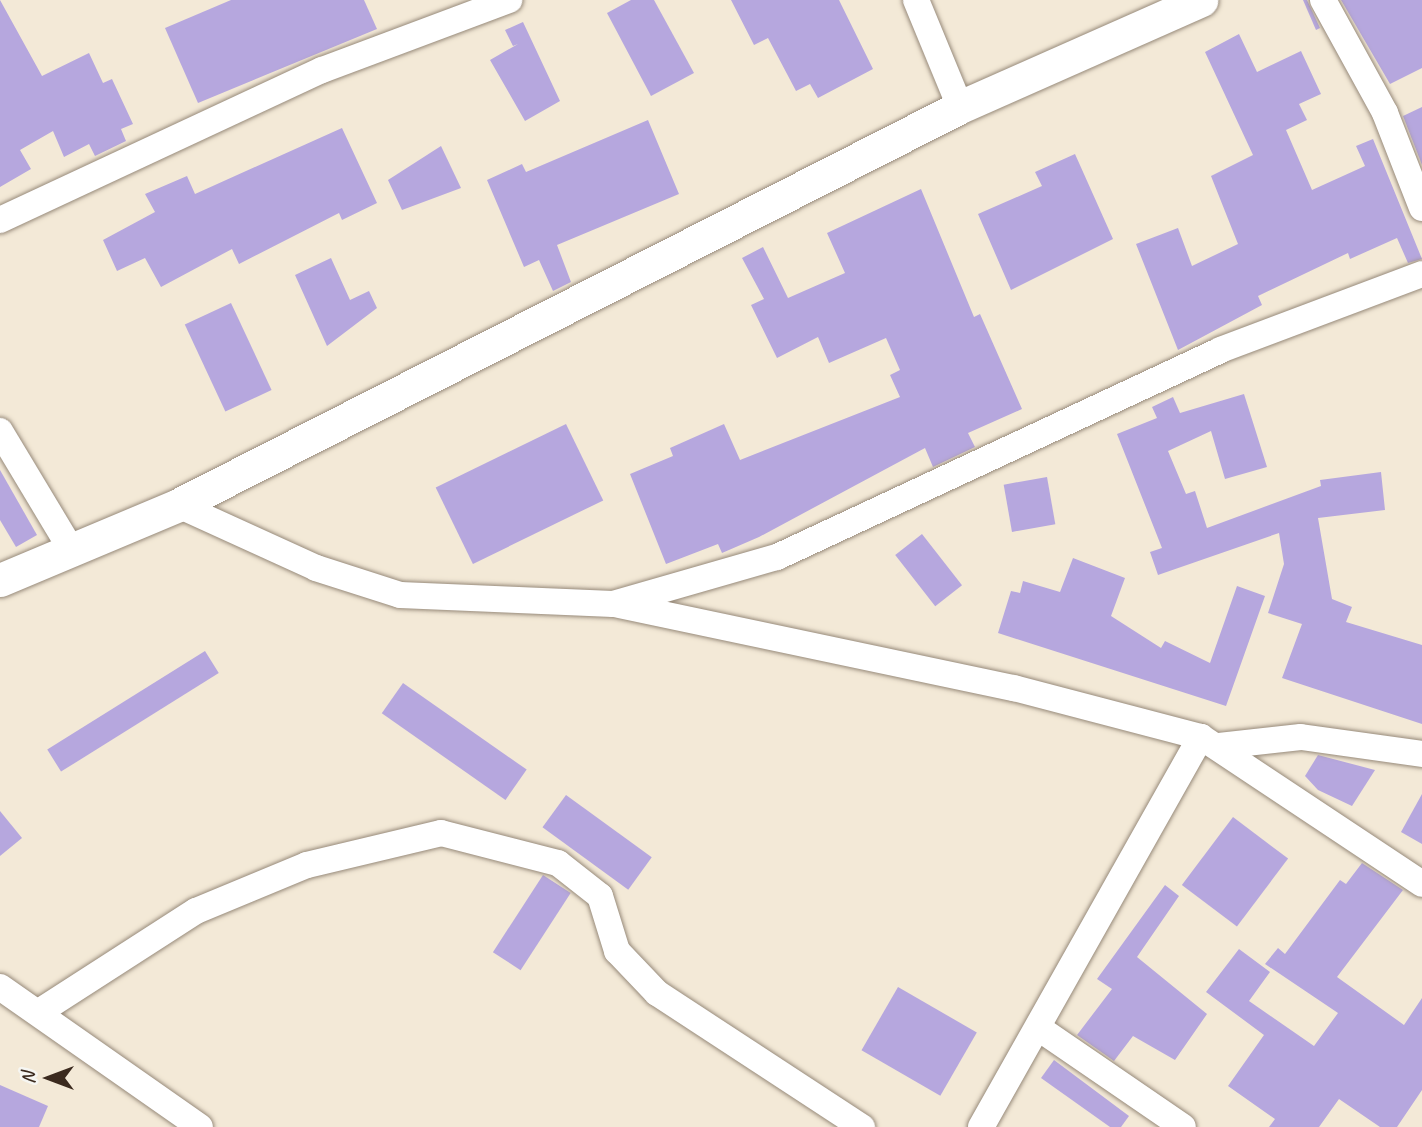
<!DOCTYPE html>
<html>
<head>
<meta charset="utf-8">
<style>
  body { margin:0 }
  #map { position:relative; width:1422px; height:1127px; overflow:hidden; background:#f3e9d7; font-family:Caveat,sans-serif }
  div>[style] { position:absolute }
  .building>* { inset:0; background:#b6a7de; transform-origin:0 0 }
  .roads { filter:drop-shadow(0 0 2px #978a7a) drop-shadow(0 0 2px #978a7a) }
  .minor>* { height:26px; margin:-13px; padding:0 13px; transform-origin:13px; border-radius:13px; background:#fff }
  .major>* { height:33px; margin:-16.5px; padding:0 16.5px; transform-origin:16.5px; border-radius:16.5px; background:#fff }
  span { translate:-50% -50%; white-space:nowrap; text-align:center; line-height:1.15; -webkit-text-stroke:5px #f6f6f2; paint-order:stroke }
  .north { position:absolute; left:14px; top:1043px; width:70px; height:70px; -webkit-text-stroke:5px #f6f6f2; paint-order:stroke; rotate:270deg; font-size:19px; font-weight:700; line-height:28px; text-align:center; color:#3b2a1e }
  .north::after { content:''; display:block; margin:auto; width:24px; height:32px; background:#3b2a1e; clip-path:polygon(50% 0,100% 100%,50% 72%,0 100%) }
</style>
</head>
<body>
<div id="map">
  <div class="building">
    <i style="clip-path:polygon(0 0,42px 76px,89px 53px,103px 83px,112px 79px,133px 124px,121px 129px,126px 141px,95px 156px,89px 144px,64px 157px,53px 131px,20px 150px,31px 169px,0 187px)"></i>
    <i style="clip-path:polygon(231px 0,364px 0,377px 29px,198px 103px,165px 28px)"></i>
    <i style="clip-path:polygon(631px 0,654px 0,694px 73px,651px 96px,607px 13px)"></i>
    <i style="clip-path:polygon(731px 0,839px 0,873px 69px,818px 98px,810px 84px,796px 91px,768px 38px,754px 45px)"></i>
    <i style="clip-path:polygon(1303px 0,1307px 0,1320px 28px,1316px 30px)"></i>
    <i style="clip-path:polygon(1341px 0,1422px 0,1422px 68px,1390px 84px)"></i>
    <i style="clip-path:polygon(523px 22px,560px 101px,525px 121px,490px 60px,518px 44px,513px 46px,505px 30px)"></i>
    <i style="clip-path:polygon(1239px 34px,1257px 72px,1301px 51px,1321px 94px,1299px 104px,1307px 120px,1286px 130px,1312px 190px,1365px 166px,1356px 146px,1373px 139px,1422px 259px,1408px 263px,1397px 238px,1350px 259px,1348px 253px,1258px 296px,1262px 305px,1178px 350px,1136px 244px,1178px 228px,1192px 266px,1238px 244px,1211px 176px,1253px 155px,1205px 52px)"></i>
    <i style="clip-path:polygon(1422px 107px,1422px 165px,1403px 116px)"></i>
    <i style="clip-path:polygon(648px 120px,679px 194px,557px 245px,571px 282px,553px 291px,539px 260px,524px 267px,487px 180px,522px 164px,526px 172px)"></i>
    <i style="clip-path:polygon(342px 128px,377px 203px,342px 220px,339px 213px,239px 264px,232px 249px,161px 287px,145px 258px,117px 271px,103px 240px,155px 212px,145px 194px,187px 176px,195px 194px)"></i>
    <i style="clip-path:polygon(441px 146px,461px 188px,402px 210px,388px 180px)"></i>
    <i style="clip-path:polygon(1075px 154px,1113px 239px,1011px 290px,978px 214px,1042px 186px,1035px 172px)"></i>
    <i style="clip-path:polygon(921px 189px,974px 317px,980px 314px,1022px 409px,968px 433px,975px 447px,933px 467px,925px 448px,759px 537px,722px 553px,718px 544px,666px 564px,630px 474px,673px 456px,670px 448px,724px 424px,740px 460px,900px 397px,890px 375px,900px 370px,886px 338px,829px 363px,818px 337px,777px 358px,751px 305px,764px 299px,742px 258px,763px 247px,788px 298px,845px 273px,827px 233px)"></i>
    <i style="clip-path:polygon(331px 258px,350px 300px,369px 291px,377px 308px,327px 346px,295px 275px)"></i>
    <i style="left:231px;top:303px;width:96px;height:51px;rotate:65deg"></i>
    <i style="clip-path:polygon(1244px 394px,1267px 467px,1225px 479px,1211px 431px,1168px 451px,1186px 494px,1195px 491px,1207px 528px,1321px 486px,1320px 480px,1381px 472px,1385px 510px,1318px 518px,1332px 599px,1352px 607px,1346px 622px,1422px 645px,1422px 724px,1282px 678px,1302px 624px,1268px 613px,1284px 564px,1279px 533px,1158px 575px,1150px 552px,1162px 548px,1117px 434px,1157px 418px,1152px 407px,1173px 397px,1180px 413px)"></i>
    <i style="left:566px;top:424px;width:85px;height:145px;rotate:64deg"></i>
    <i style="clip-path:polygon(0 470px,37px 535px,16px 547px,0 520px)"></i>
    <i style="left:1047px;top:477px;width:48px;height:44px;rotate:80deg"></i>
    <i style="left:922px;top:534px;width:65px;height:34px;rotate:52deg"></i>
    <i style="clip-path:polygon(1073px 558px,1125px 578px,1111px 616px,1161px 648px,1165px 641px,1210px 663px,1237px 586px,1265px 596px,1226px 706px,998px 633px,1011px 591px,1020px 593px,1023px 581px,1060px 592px)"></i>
    <i style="left:205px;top:651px;width:26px;height:186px;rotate:58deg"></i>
    <i style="left:403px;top:683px;width:151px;height:37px;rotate:35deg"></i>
    <i style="clip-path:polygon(1318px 755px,1375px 770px,1352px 806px,1318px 790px,1305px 776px)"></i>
    <i style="clip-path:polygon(1422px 794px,1422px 844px,1401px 832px)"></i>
    <i style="left:566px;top:795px;width:106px;height:40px;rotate:36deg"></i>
    <i style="clip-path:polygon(0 811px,22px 838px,0 856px)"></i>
    <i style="left:1233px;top:817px;width:69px;height:85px;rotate:37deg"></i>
    <i style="clip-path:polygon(1362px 863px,1403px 890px,1337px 977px,1404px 1025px,1422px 998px,1422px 1090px,1397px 1127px,1380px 1127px,1339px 1099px,1319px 1127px,1269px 1127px,1275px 1119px,1228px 1086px,1264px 1035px,1206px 992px,1239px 949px,1270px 972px,1249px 1001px,1314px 1046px,1338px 1013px,1265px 964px,1278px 948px,1285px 954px,1340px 880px,1346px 884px)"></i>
    <i style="left:543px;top:875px;width:33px;height:92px;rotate:33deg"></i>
    <i style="clip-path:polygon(1165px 885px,1179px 896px,1137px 957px,1207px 1014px,1175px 1060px,1133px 1036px,1114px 1061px,1077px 1035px,1112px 989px,1097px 979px)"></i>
    <i style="left:898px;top:987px;width:91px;height:73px;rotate:30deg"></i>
    <i style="clip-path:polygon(1054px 1060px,1129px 1116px,1121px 1127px,1110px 1127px,1041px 1078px)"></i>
    <i style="clip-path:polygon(0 1085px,48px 1106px,39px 1127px,0 1127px)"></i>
  </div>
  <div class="roads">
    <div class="minor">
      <i style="left:916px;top:0;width:116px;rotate:67.6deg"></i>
      <i style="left:1323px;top:0;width:129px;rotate:61.2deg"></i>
      <i style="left:1385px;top:113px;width:102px;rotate:68.7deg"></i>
      <i style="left:0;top:220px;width:355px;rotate:-25deg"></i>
      <i style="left:322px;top:70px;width:200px;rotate:-20.5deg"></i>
      <i style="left:0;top:431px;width:138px;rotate:59deg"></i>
      <i style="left:178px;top:505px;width:152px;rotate:24.5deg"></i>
      <i style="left:316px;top:568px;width:88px;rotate:17.8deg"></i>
      <i style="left:400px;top:595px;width:213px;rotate:2.4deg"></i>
      <i style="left:613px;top:604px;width:171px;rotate:-16deg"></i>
      <i style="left:777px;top:557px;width:489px;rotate:-25deg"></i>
      <i style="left:1220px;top:350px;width:216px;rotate:-20.6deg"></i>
      <i style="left:619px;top:605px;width:404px;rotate:11.9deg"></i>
      <i style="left:1014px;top:688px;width:193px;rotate:14.7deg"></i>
      <i style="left:1201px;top:737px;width:265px;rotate:33.6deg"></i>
      <i style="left:1219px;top:746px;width:82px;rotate:-6.3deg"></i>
      <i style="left:1301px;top:737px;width:122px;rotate:8deg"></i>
      <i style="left:0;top:987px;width:244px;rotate:35deg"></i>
      <i style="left:39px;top:1012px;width:187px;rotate:-32.8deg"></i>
      <i style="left:196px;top:911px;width:120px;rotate:-22.5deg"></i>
      <i style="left:307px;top:865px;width:138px;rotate:-13.4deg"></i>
      <i style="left:441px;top:833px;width:121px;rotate:14.4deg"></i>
      <i style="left:558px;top:863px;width:53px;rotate:38.2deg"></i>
      <i style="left:600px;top:896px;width:58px;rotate:72.8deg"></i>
      <i style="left:617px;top:951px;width:58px;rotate:46.4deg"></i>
      <i style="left:657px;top:993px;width:245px;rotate:33.2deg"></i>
      <i style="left:1040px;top:1029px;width:173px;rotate:34.4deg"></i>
      <i style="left:981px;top:1127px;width:448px;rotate:-60.6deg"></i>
    </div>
    <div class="major">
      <i style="left:0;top:580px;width:193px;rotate:-22.8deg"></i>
      <i style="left:178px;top:505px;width:877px;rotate:-26.97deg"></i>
      <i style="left:960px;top:107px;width:264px;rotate:-23.9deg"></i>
    </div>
  </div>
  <div class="north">N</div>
</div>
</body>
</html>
